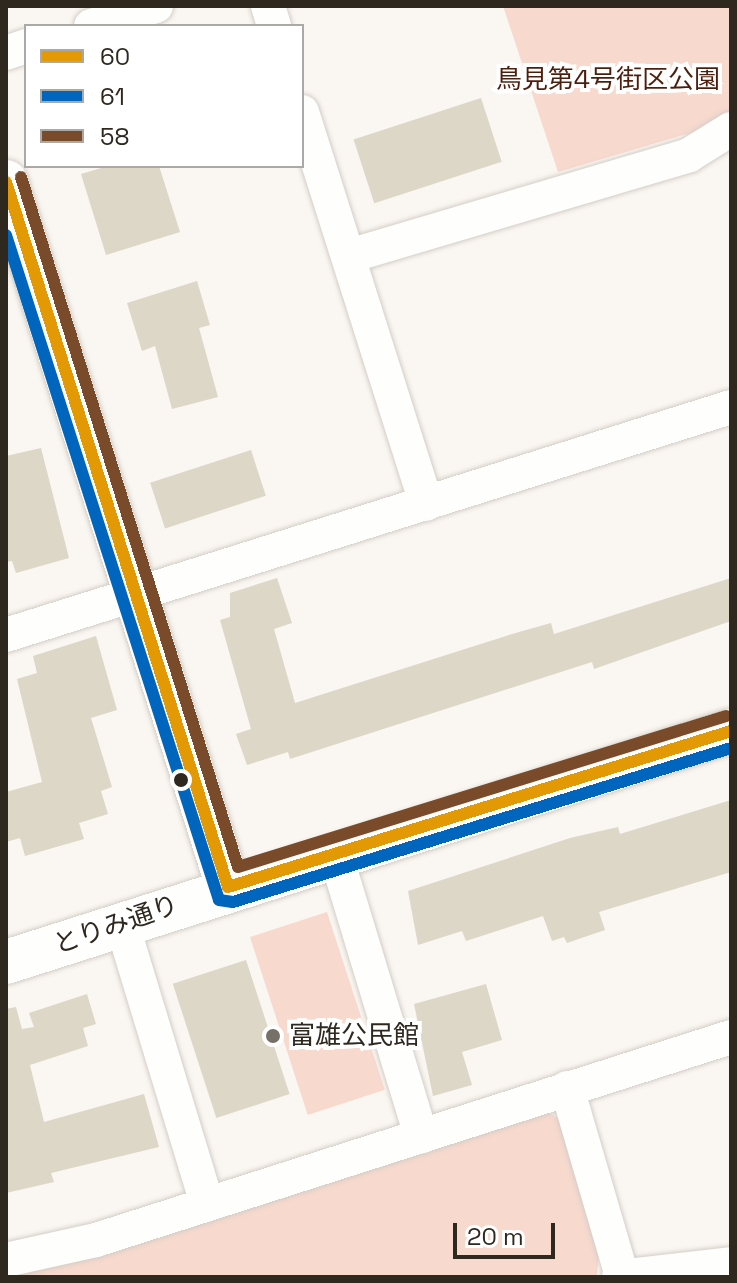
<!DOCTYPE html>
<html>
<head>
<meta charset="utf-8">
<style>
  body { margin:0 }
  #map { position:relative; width:737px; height:1283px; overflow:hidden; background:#faf6f1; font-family:"Space Grotesk","Noto Sans JP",sans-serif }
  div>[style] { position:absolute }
  .green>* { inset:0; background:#f7d9ce; transform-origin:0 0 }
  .building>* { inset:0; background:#dcd7c7; transform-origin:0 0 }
  .roads { filter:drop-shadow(0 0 2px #d3cec7) drop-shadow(0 0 2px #d3cec7) }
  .street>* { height:34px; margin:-17px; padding:0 17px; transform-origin:17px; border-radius:17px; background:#fefefd }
  .secondary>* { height:44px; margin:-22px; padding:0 22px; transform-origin:22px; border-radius:22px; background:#fefefd }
  .bus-1>* { height:12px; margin:-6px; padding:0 6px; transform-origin:6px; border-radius:6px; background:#e39903 }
  .bus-2>* { height:12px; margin:-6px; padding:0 6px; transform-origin:6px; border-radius:6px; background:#0065bd }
  .bus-3>* { height:12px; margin:-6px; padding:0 6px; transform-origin:6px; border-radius:6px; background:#7a4b2a }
  .dots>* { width:22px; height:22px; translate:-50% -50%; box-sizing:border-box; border:4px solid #fff; border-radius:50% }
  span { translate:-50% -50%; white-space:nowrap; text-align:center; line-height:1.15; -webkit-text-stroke:8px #fff; paint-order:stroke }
  .park-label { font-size:26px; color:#4c1e0d }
  .street-label { font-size:26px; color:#2e281f }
  .poi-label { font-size:26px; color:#2e281f }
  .left { translate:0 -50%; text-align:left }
  .frame { position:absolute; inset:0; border:8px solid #2e281f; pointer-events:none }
  .legend { position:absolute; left:24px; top:24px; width:280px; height:144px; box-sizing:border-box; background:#fff; border:2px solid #aba9a5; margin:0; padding:10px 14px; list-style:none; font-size:24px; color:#2e281f }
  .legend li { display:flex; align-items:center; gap:16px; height:40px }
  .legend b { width:40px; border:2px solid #aba9a5 }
  .scale { position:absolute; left:453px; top:1223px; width:102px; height:36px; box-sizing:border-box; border:4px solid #2e281f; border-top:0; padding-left:10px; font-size:24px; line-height:28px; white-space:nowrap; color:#2e281f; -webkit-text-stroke:6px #fff; paint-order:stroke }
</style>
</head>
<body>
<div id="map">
  <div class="green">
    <i style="clip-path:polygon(503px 6px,731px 6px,731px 112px,707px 128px,558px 172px)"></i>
    <i style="left:327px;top:912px;width:187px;height:81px;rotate:72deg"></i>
    <i style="clip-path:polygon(547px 1112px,560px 1119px,599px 1252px,597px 1277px,6px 1277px)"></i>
  </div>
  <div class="building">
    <i style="left:481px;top:98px;width:67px;height:134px;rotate:72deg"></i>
    <i style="clip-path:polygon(108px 166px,159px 166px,180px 232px,106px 255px,81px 174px)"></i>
    <i style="clip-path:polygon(197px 281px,210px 325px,199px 328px,218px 397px,172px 409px,155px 346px,142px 351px,127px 303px)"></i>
    <i style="clip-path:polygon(41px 448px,69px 558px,16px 573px,12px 561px,6px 562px,6px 456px)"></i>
    <i style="left:251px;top:450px;width:48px;height:106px;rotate:72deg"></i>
    <i style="clip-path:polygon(277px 578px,292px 623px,274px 629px,295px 703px,512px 634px,551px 623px,554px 634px,731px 578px,731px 621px,594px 669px,592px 662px,290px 759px,288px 752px,247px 765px,236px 734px,251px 729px,220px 620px,230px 617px,230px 593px)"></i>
    <i style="clip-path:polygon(96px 636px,117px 710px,91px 718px,112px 787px,101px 791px,108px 814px,79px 823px,84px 839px,25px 856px,20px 838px,6px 842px,6px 792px,42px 782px,17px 679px,37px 673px,33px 656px)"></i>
    <i style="clip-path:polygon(731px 800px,731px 872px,599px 912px,605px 930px,567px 943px,564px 937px,552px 941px,543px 916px,466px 941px,462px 931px,418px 945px,408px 891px,570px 838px,618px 827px,620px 834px)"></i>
    <i style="left:246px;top:960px;width:141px;height:77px;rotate:72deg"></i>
    <i style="clip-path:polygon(486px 984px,502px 1040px,462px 1052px,472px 1085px,433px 1096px,414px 1004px)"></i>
    <i style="clip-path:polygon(87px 994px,96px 1024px,83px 1028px,88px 1046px,30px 1065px,44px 1122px,144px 1094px,159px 1147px,51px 1173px,54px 1182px,6px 1193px,6px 1009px,16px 1007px,22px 1029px,34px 1027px,29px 1013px)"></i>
  </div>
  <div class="roads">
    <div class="street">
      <i style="left:268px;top:6px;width:21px;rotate:73deg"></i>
      <i style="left:91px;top:26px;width:68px;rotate:-17.1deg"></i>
      <i style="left:6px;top:53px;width:21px;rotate:-19deg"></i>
      <i style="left:302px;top:112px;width:411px;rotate:72.4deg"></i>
      <i style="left:349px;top:256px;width:355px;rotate:-16.5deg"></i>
      <i style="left:689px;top:155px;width:49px;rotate:-31.8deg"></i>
      <i style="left:6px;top:635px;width:760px;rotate:-17.46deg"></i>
      <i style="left:336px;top:856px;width:293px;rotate:73.1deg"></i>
      <i style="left:122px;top:924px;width:292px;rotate:73.1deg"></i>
      <i style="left:567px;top:1088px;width:193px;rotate:73.7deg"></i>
      <i style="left:6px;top:1260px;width:92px;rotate:-12.5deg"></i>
      <i style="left:96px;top:1240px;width:667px;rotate:-17.73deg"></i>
      <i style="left:619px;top:1277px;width:113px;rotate:-6.6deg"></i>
    </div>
    <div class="secondary">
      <i style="left:6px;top:182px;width:739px;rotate:72.52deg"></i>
      <i style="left:6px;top:962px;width:761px;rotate:-17.67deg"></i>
    </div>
  </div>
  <div class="bus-1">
    <i style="left:6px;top:182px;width:739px;rotate:72.52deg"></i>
    <i style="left:228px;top:887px;width:527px;rotate:-17.23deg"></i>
  </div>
  <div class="bus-2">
    <i style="left:6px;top:235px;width:698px;rotate:72.24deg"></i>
    <i style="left:219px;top:900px;width:14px;rotate:8deg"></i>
    <i style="left:233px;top:902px;width:521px;rotate:-17.18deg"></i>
  </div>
  <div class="bus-3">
    <i style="left:21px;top:177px;width:723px;rotate:72.54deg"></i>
    <i style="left:238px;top:867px;width:511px;rotate:-17.19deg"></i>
  </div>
  <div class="dots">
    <i style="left:181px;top:780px;background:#2e281f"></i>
    <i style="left:273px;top:1036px;background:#757068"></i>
  </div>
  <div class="park-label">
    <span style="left:608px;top:80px">鳥見第4号街区公園</span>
  </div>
  <div class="street-label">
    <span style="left:116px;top:925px;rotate:-19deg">とりみ通り</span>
  </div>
  <div class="poi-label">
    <span class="left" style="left:289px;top:1036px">富雄公民館</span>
  </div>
  <div class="frame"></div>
  <ul class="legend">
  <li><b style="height:10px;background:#e39903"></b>60</li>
  <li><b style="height:10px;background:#0065bd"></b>61</li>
  <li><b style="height:10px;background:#7a4b2a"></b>58</li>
  </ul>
  <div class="scale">20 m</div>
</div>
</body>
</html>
